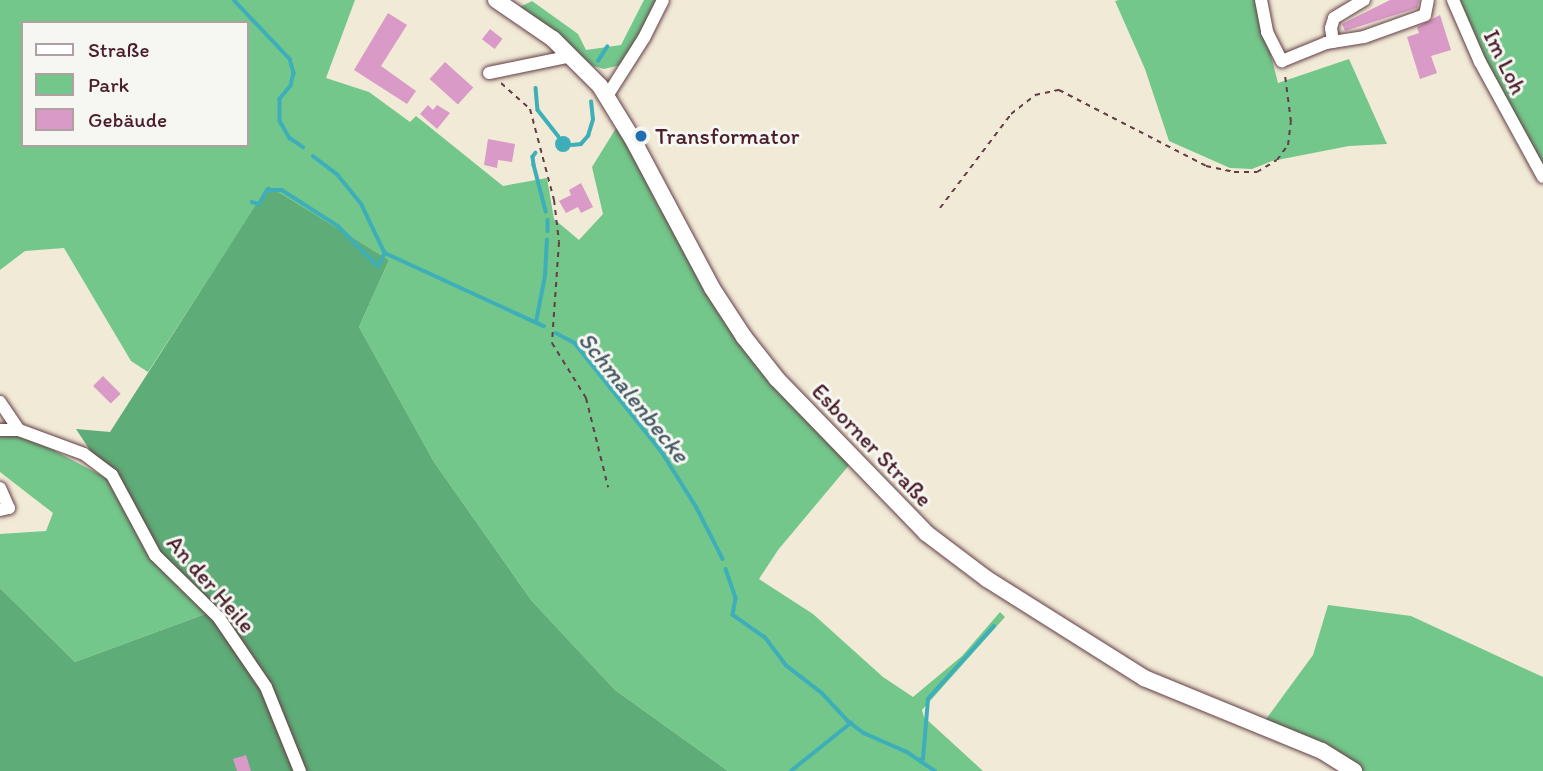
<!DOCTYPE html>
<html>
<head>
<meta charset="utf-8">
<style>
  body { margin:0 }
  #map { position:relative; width:1543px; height:771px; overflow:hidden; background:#f1ead6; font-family:Itim,sans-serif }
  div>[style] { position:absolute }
  .green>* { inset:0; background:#73c78b }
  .forest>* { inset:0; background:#5eac77 }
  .water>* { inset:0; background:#3eafb9 }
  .round { border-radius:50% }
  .stream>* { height:3.5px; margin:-1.75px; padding:0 1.75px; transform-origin:1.75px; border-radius:1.75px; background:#3eafb9 }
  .building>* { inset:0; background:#d99ac7; transform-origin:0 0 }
  .path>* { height:2px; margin-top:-1px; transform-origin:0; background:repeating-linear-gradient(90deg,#633d45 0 5px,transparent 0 10px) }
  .roads { filter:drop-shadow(0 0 2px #633d45) drop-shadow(0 0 2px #633d45) }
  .minor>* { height:12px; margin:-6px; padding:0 6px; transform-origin:6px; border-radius:6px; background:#fff }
  .major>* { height:16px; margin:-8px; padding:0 8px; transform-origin:8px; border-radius:8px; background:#fff }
  .dots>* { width:19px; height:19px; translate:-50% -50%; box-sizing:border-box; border:4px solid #f6f6f2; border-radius:50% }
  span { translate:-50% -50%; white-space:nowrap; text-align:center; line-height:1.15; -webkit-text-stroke:6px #f6f6f2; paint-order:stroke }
  .street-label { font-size:23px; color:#4a1f2b }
  .poi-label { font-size:23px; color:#4a1f2b }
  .left { translate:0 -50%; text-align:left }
  .water-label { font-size:24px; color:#455964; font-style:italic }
  .legend { position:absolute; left:21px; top:21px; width:228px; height:126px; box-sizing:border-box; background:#f6f6f2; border:2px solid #b1a0a2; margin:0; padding:9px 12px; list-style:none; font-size:21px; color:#4a1f2b }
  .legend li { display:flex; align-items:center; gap:14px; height:35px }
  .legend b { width:35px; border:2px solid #b1a0a2 }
</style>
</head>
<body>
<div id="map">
  <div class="green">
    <i style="clip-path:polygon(evenodd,0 0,355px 0,326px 78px,369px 92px,410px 122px,416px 116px,503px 186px,547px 178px,554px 219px,579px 240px,603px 214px,592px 167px,618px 125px,657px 204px,696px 266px,850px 464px,778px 550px,759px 579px,813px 614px,883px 677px,913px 697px,962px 656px,1000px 612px,1005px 617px,922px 710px,924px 717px,983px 771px,728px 771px,615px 690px,531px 600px,434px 462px,359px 327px,389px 260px,268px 187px,148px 372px,131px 361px,64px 248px,25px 251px,0 270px,0 0,23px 23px,247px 23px,247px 145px,23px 145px,23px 23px)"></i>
    <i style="clip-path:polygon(644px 0,656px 0,631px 49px,621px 65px,604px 69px,593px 66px,520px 7px,532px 1px,578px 34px,586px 50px,621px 45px)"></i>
    <i style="clip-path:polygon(1119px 0,1257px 0,1278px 83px,1349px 59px,1387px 144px,1349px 146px,1272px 161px,1252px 169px,1230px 168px,1169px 141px,1145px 69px,1115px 1px)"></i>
    <i style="clip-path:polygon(1458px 0,1543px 0,1543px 171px,1520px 134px)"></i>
    <i style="clip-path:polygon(0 433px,18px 434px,36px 441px,110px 480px,208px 613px,75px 662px,0 588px,0 534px,46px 531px,53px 513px,0 472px)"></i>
    <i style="clip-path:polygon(1328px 605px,1411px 616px,1543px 677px,1543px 771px,1363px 771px,1345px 756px,1264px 722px,1313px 655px)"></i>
  </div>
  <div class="forest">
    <i style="clip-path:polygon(268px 186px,389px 260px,359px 327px,434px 462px,531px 600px,615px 690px,728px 771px,0 771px,0 588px,75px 662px,208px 613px,155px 549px,76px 429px,110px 432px)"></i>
  </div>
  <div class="water">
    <i class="round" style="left:555px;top:136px;width:16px;height:16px"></i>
  </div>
  <div class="stream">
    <i style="left:234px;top:0;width:81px;rotate:46.5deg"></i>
    <i style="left:290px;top:59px;width:15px;rotate:74deg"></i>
    <i style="left:294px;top:73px;width:13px;rotate:103deg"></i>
    <i style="left:291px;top:86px;width:17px;rotate:130deg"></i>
    <i style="left:280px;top:99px;width:22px;rotate:90deg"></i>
    <i style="left:280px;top:121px;width:20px;rotate:60deg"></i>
    <i style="left:290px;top:138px;width:16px;rotate:35deg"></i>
    <i style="left:598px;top:61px;width:17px;rotate:-57deg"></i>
    <i style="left:536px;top:88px;width:22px;rotate:85deg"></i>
    <i style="left:538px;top:110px;width:33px;rotate:52deg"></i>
    <i style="left:572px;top:145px;width:9px;rotate:-6deg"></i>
    <i style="left:581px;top:144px;width:11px;rotate:-49deg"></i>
    <i style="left:588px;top:136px;width:17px;rotate:-73deg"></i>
    <i style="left:593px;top:120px;width:18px;rotate:-96deg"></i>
    <i style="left:536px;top:153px;width:5px;rotate:127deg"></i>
    <i style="left:533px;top:157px;width:8px;rotate:83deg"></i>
    <i style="left:534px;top:165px;width:48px;rotate:75.4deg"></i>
    <i style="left:313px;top:156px;width:31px;rotate:37deg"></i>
    <i style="left:338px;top:175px;width:38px;rotate:51deg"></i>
    <i style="left:362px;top:205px;width:53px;rotate:64.4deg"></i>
    <i style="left:385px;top:253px;width:175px;rotate:24.7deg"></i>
    <i style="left:252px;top:202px;width:7px;rotate:16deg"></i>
    <i style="left:259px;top:204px;width:16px;rotate:-60deg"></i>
    <i style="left:267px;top:190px;width:15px"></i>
    <i style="left:282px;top:190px;width:67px;rotate:32.7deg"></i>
    <i style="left:338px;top:226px;width:57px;rotate:45deg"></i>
    <i style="left:378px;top:266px;width:15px;rotate:-62deg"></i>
    <i style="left:548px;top:220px;width:11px;rotate:90deg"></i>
    <i style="left:536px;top:322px;width:47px;rotate:-78.9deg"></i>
    <i style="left:545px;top:276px;width:36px;rotate:-87deg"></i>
    <i style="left:556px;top:333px;width:21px;rotate:28deg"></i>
    <i style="left:575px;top:343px;width:139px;rotate:51.4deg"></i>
    <i style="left:662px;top:452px;width:66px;rotate:58deg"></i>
    <i style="left:697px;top:508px;width:57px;rotate:63deg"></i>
    <i style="left:726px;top:569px;width:31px;rotate:71deg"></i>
    <i style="left:736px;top:598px;width:17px;rotate:100deg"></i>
    <i style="left:733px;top:615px;width:39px;rotate:35deg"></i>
    <i style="left:765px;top:637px;width:36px;rotate:53deg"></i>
    <i style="left:787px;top:666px;width:44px;rotate:37.6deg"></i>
    <i style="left:822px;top:693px;width:38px;rotate:47deg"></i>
    <i style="left:848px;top:721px;width:20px;rotate:37deg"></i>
    <i style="left:864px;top:733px;width:47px;rotate:23.8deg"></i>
    <i style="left:907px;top:752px;width:34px;rotate:34deg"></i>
    <i style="left:919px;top:760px;width:4px;rotate:-14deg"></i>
    <i style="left:923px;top:759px;width:60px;rotate:-85.2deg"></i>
    <i style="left:928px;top:699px;width:98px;rotate:-47.9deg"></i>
    <i style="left:791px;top:771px;width:77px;rotate:-38.7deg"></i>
  </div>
  <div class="building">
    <i style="clip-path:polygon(1390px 0,1419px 0,1417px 8px,1345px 31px,1342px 24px)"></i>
    <i style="clip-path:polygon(388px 13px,407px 25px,381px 66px,416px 91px,407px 104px,354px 70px)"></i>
    <i style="clip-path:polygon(1440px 15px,1451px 50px,1431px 56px,1437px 73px,1420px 79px,1407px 37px,1419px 33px,1417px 27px)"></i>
    <i style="left:490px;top:29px;width:16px;height:13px;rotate:38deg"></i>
    <i style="left:445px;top:62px;width:38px;height:23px;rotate:42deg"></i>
    <i style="clip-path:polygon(428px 105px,433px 110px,437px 105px,450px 113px,437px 129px,420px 114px)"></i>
    <i style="clip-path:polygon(488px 139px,515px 144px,512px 162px,498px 160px,497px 168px,484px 165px)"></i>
    <i style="clip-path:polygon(581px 183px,593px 207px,581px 213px,578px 207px,566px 213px,559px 201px,571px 195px,569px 190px)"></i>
    <i style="left:103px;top:376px;width:25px;height:14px;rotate:45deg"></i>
    <i style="clip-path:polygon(246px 755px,251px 771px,237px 771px,233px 759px)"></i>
  </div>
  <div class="path">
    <i style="left:501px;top:83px;width:39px;rotate:42deg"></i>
    <i style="left:530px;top:109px;width:94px;rotate:75.2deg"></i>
    <i style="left:554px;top:200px;width:42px;rotate:83.2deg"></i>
    <i style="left:559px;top:242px;width:101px;rotate:94deg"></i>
    <i style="left:552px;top:343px;width:65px;rotate:58.3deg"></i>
    <i style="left:586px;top:398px;width:92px;rotate:76.1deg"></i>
    <i style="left:940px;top:208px;width:118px;rotate:-52.9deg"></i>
    <i style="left:1011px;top:114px;width:31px;rotate:-38deg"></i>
    <i style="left:1035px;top:95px;width:25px;rotate:-12deg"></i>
    <i style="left:1059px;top:90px;width:165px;rotate:27.3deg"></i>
    <i style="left:1206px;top:166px;width:29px;rotate:12deg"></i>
    <i style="left:1234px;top:172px;width:23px"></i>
    <i style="left:1257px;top:172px;width:23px;rotate:-31deg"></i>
    <i style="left:1277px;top:160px;width:19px;rotate:-54deg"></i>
    <i style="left:1288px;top:145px;width:23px;rotate:-83deg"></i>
    <i style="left:1291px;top:122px;width:47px;rotate:-97.3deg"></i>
  </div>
  <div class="roads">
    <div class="minor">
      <i style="left:1261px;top:0;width:33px;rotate:79deg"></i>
      <i style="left:1267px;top:32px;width:33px;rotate:63deg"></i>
      <i style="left:1282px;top:61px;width:48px;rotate:-22.2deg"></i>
      <i style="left:1326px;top:43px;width:38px;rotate:-9deg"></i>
      <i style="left:1364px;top:37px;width:65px;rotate:-19.8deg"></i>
      <i style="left:1425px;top:15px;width:15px;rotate:-79deg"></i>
      <i style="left:1453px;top:0;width:68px;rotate:66.5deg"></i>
      <i style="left:1480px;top:62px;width:131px;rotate:61.3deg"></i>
      <i style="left:1333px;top:42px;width:14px;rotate:-98deg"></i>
      <i style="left:1331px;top:28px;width:10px;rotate:-73deg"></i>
      <i style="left:1334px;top:18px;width:35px;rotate:-31deg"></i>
      <i style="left:489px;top:73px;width:85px;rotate:-11.6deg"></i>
      <i style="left:607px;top:96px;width:69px;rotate:-57.5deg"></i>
      <i style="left:644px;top:38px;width:42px;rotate:-63.4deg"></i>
      <i style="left:0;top:402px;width:34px;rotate:56deg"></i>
      <i style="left:19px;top:430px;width:69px;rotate:20.3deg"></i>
      <i style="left:84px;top:454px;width:35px;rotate:37deg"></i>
      <i style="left:112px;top:475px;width:91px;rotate:61.7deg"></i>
      <i style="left:155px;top:555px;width:90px;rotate:44.5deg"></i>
      <i style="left:219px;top:618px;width:83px;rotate:55.7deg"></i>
      <i style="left:266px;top:687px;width:91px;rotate:68deg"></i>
      <i style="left:0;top:430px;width:19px"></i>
      <i style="left:0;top:488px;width:22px;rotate:66deg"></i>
      <i style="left:9px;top:508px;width:9px;rotate:167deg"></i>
    </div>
    <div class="major">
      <i style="left:496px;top:0;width:69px;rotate:34.4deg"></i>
      <i style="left:553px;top:39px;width:66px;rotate:45deg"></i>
      <i style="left:600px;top:86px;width:61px;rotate:58.4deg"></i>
      <i style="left:632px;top:138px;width:170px;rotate:61.9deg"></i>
      <i style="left:712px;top:288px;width:59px;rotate:56.9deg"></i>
      <i style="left:744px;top:337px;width:53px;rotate:51.8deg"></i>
      <i style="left:777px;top:379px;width:214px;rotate:45.9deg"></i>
      <i style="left:926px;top:533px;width:76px;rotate:37deg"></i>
      <i style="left:987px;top:579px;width:186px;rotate:32.2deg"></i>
      <i style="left:1144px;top:678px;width:192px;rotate:22.3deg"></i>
      <i style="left:1322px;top:751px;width:38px;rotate:32deg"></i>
    </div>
  </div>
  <div class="dots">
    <i style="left:641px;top:136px;background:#1f6fb2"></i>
  </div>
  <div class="street-label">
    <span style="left:1505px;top:62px;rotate:64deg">Im Loh</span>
    <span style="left:872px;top:445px;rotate:46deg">Esborner Straße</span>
    <span style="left:211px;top:584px;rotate:49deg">An der Heile</span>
  </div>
  <div class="poi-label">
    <span class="left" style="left:655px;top:136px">Transformator</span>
  </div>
  <div class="water-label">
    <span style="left:634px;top:397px;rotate:51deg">Schmalenbecke</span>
  </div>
  <ul class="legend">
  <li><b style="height:9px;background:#fff"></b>Straße</li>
  <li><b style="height:19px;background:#73c78b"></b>Park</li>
  <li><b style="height:19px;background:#d99ac7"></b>Gebäude</li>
  </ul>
</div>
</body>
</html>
